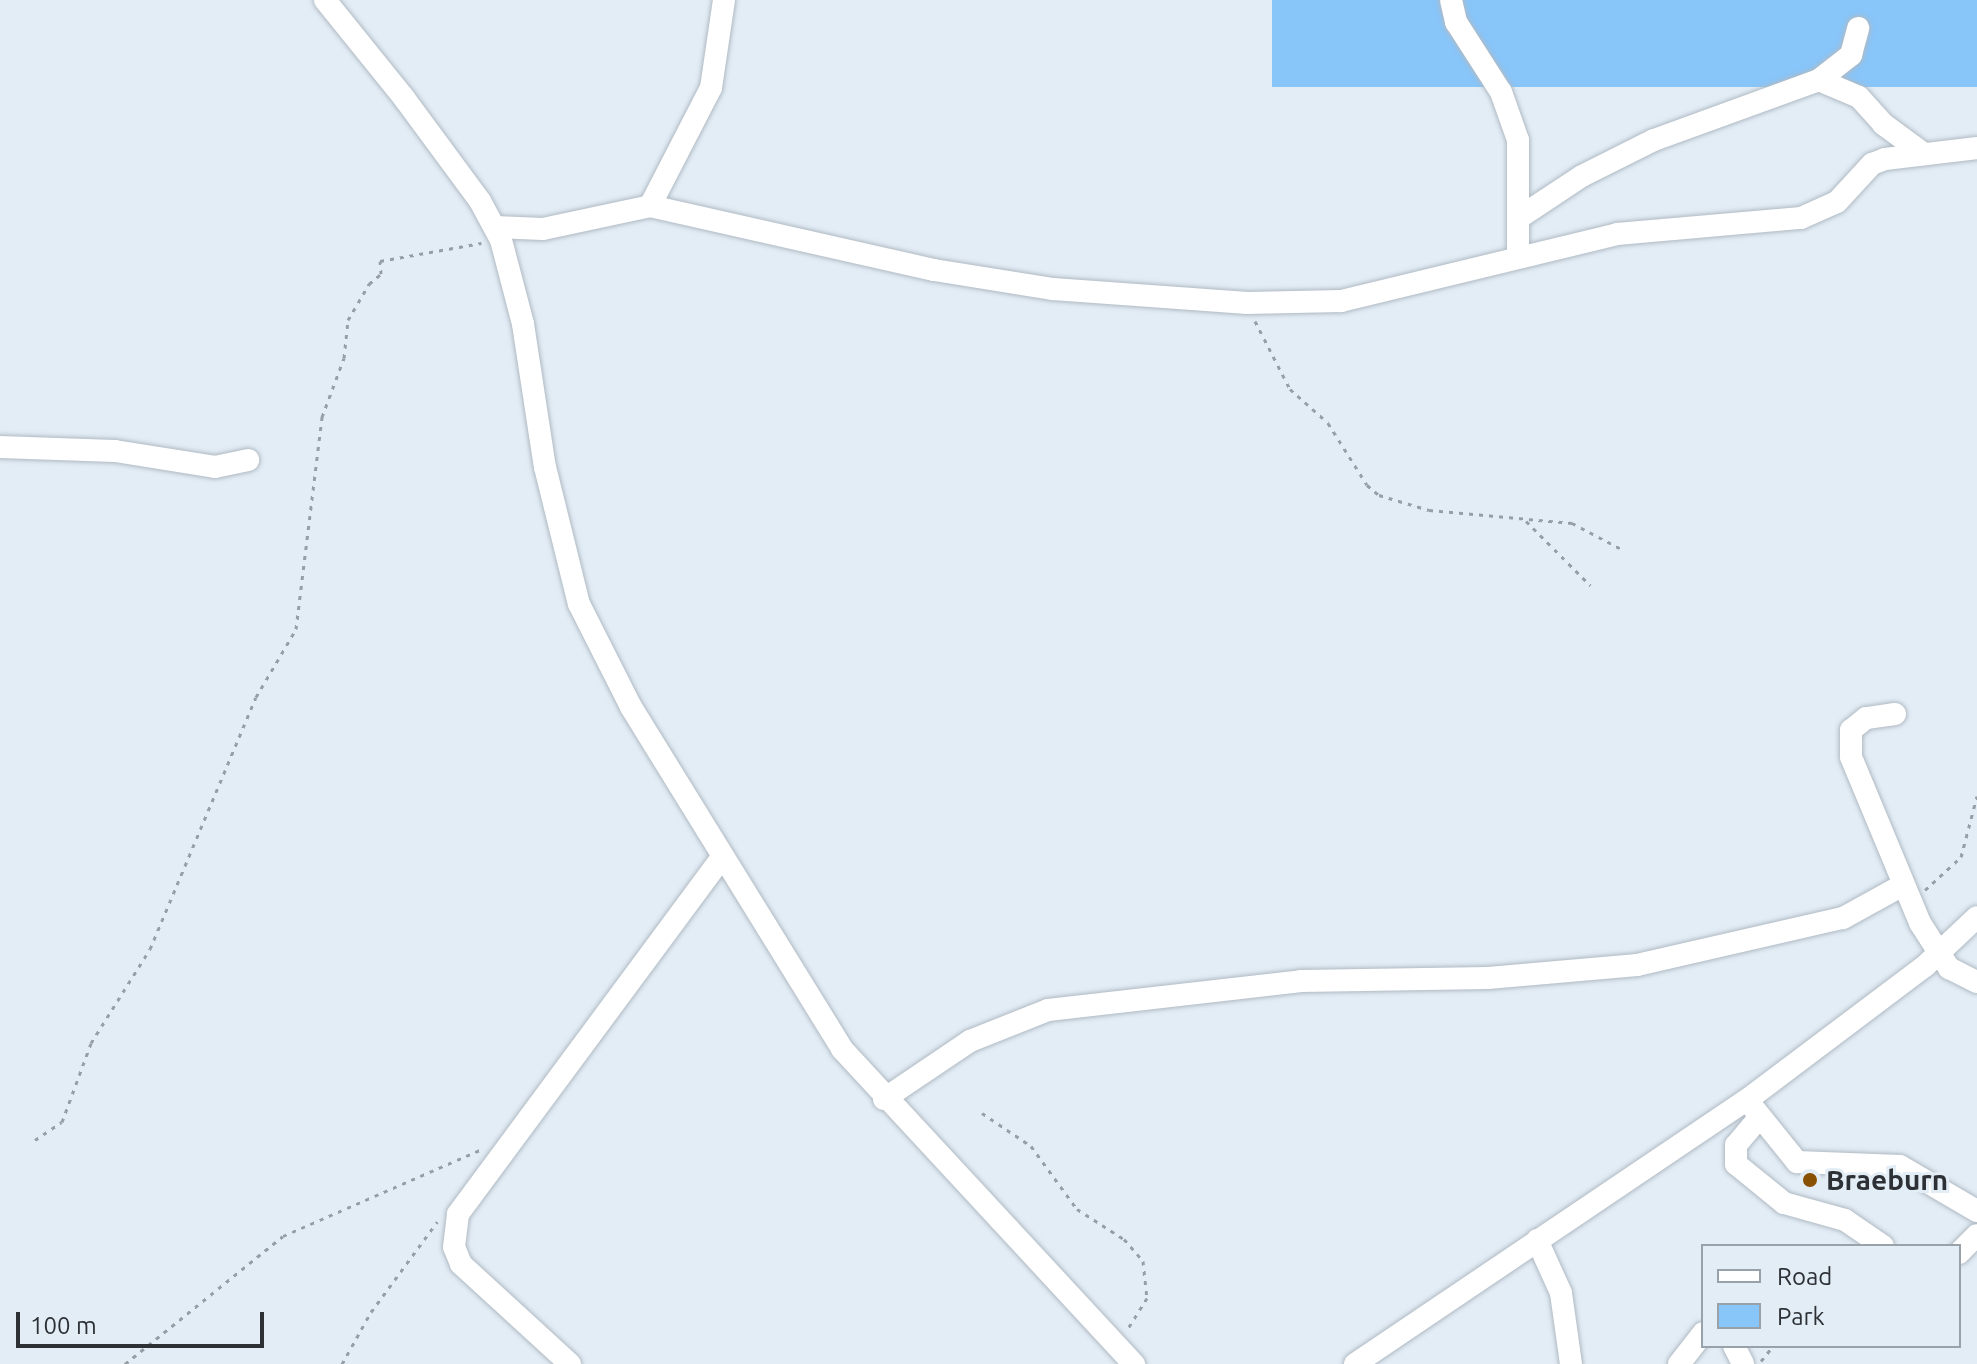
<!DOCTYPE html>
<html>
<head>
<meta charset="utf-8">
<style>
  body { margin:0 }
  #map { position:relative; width:1977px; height:1364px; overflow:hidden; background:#e3edf6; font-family:Ubuntu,sans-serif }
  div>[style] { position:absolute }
  .green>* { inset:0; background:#88c5f9; transform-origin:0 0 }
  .path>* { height:3px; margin-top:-1.5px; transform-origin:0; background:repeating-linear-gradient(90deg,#979fa6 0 4px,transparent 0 10px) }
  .roads { filter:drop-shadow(0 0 2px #b0bac3) drop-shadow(0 0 2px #b0bac3) }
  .minor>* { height:22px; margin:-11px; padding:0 11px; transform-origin:11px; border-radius:11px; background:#fff }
  .dots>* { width:22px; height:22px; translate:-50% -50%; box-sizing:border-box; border:4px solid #e3edf6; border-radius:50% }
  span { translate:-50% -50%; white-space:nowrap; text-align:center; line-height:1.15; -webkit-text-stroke:6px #e3edf6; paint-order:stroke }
  .poi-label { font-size:28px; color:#2d3135; font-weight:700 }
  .left { translate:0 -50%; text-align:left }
  .legend { position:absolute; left:1701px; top:1244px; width:260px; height:104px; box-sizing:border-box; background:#e3edf6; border:2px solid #9aa2a9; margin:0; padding:10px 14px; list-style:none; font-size:24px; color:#2d3135 }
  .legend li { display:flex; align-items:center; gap:16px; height:40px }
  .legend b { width:40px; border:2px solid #9aa2a9 }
  .scale { position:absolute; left:16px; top:1312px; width:248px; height:36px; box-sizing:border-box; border:4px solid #2d3135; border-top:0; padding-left:10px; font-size:24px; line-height:28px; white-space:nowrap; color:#2d3135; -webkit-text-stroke:6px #e3edf6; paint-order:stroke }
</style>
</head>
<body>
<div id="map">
  <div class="green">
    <i style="left:1272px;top:0;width:705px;height:87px"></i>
  </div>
  <div class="path">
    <i style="left:1255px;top:321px;width:76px;rotate:62.8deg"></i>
    <i style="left:1290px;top:389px;width:51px;rotate:41.8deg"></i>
    <i style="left:1328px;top:423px;width:73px;rotate:57.8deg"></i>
    <i style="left:1367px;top:485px;width:16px;rotate:40deg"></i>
    <i style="left:1379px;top:495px;width:52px;rotate:16.7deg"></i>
    <i style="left:1429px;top:510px;width:144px;rotate:5.2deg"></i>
    <i style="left:1572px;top:523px;width:60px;rotate:27.8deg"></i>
    <i style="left:1526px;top:521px;width:91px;rotate:45deg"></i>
    <i style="left:1925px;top:890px;width:49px;rotate:-42.5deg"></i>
    <i style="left:1961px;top:857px;width:63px;rotate:-75.3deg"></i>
    <i style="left:982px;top:1113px;width:59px;rotate:34deg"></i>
    <i style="left:1031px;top:1146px;width:78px;rotate:53.9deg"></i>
    <i style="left:1077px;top:1209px;width:56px;rotate:32.6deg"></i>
    <i style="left:1124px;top:1239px;width:29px;rotate:49deg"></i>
    <i style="left:1143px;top:1261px;width:37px;rotate:84deg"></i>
    <i style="left:1147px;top:1298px;width:38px;rotate:122deg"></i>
    <i style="left:35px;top:1140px;width:32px;rotate:-34deg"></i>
    <i style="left:62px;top:1122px;width:84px;rotate:-69.8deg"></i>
    <i style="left:91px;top:1043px;width:111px;rotate:-57.9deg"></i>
    <i style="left:150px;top:949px;width:273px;rotate:-67.2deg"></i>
    <i style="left:256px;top:697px;width:79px;rotate:-59.5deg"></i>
    <i style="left:296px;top:629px;width:214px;rotate:-83deg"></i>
    <i style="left:322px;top:417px;width:63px;rotate:-69.6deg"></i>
    <i style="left:344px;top:358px;width:38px;rotate:-84deg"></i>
    <i style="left:348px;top:320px;width:42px;rotate:-59.7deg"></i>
    <i style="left:369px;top:284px;width:16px;rotate:-40deg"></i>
    <i style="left:381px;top:274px;width:13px;rotate:-94deg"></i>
    <i style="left:380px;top:261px;width:103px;rotate:-10.1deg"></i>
    <i style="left:1761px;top:1361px;width:19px;rotate:-51deg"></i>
    <i style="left:125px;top:1364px;width:203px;rotate:-39deg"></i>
    <i style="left:283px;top:1236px;width:217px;rotate:-23.6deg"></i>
    <i style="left:342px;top:1364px;width:60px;rotate:-60.9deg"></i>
    <i style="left:371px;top:1312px;width:112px;rotate:-53.7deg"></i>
  </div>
  <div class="roads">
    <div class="minor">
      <i style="left:325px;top:0;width:126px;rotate:51.1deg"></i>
      <i style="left:404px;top:98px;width:128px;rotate:53.6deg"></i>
      <i style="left:480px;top:201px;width:44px;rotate:61.7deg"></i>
      <i style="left:501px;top:240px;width:87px;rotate:75.3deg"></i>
      <i style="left:523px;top:324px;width:145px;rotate:81.3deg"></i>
      <i style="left:545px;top:467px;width:141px;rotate:76.1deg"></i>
      <i style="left:579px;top:604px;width:115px;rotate:63.2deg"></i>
      <i style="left:631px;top:707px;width:402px;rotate:58.3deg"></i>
      <i style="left:842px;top:1049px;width:430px;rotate:47.2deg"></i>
      <i style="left:1451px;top:0;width:23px;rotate:77deg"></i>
      <i style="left:1456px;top:22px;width:83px;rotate:57.3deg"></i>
      <i style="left:1501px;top:92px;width:51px;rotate:70.5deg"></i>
      <i style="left:1518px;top:140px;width:116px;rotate:90deg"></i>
      <i style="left:1819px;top:80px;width:43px;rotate:23deg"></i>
      <i style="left:1859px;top:97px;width:36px;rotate:48deg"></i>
      <i style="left:1883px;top:124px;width:51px;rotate:36.2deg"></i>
      <i style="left:650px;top:206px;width:133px;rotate:-62.7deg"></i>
      <i style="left:711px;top:88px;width:89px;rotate:-81.6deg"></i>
      <i style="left:1520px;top:217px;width:74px;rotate:-33.5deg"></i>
      <i style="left:1582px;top:176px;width:80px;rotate:-26.6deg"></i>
      <i style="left:1654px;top:140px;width:176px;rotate:-20deg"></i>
      <i style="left:1819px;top:80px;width:41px;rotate:-38deg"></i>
      <i style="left:1851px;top:55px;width:28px;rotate:-75deg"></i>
      <i style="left:495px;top:227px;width:48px;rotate:2.4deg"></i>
      <i style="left:543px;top:229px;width:109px;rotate:-12.1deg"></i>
      <i style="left:650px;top:206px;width:291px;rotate:12.7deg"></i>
      <i style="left:934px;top:270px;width:121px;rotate:9.1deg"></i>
      <i style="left:1053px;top:289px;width:195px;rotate:4.1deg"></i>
      <i style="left:1247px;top:303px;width:94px;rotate:-1.2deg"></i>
      <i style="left:1341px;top:301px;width:284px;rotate:-13.6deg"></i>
      <i style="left:1617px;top:234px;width:185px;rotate:-5deg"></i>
      <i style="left:1801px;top:218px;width:39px;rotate:-24deg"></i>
      <i style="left:1837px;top:202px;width:52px;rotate:-47.4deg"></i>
      <i style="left:1872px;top:164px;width:14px;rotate:-21deg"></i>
      <i style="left:1885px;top:159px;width:93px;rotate:-6.8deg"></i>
      <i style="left:0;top:447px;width:115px;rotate:2deg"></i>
      <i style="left:115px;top:451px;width:101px;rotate:9.1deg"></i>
      <i style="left:215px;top:467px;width:34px;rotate:-12deg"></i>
      <i style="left:1895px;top:714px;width:29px;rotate:172deg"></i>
      <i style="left:1866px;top:718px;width:19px;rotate:141deg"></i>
      <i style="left:1851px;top:730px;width:27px;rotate:90deg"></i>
      <i style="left:1851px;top:757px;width:180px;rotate:67.4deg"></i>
      <i style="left:1920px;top:923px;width:54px;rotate:57.2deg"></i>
      <i style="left:1949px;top:968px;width:31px;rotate:27deg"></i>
      <i style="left:884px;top:1099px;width:104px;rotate:-34deg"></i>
      <i style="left:970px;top:1041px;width:84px;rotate:-21.7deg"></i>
      <i style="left:1048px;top:1010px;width:255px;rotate:-6.5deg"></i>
      <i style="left:1301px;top:981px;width:187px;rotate:-0.9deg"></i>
      <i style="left:1488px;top:978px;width:150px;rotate:-5deg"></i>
      <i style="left:1637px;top:965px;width:211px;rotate:-12.9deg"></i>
      <i style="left:1843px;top:918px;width:68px;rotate:-28.8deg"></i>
      <i style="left:1747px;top:1100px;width:80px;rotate:51.1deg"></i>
      <i style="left:1797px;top:1162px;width:103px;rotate:2.2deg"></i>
      <i style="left:1900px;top:1166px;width:89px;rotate:30.3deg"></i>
      <i style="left:1758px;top:1119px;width:34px;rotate:130deg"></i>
      <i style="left:1736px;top:1145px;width:19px;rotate:90deg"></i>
      <i style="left:1736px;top:1164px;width:62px;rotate:39.1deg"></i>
      <i style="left:1784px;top:1203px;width:63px;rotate:15.6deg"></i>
      <i style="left:1845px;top:1220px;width:46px;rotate:34.4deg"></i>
      <i style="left:1537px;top:1240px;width:58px;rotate:65.6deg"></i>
      <i style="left:1561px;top:1293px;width:72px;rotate:82deg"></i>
      <i style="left:1959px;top:1253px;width:25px;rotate:-45deg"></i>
      <i style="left:1734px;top:1346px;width:20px;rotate:63deg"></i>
      <i style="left:570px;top:1364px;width:148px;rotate:-137.5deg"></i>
      <i style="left:461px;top:1264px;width:18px;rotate:-112deg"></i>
      <i style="left:454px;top:1247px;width:33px;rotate:-83deg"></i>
      <i style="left:458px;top:1214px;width:444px;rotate:-53.5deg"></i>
      <i style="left:1355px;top:1364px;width:473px;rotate:-34deg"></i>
      <i style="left:1747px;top:1100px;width:223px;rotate:-37deg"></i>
      <i style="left:1925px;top:966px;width:71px;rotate:-43.3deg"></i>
      <i style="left:1679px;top:1364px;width:39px;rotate:-52deg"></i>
    </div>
  </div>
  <div class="dots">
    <i style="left:1810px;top:1180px;background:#895103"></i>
  </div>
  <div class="poi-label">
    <span class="left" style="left:1826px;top:1180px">Braeburn</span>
  </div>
  <ul class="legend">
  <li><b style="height:10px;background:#fff"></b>Road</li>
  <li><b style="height:22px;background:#88c5f9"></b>Park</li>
  </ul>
  <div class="scale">100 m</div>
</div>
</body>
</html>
